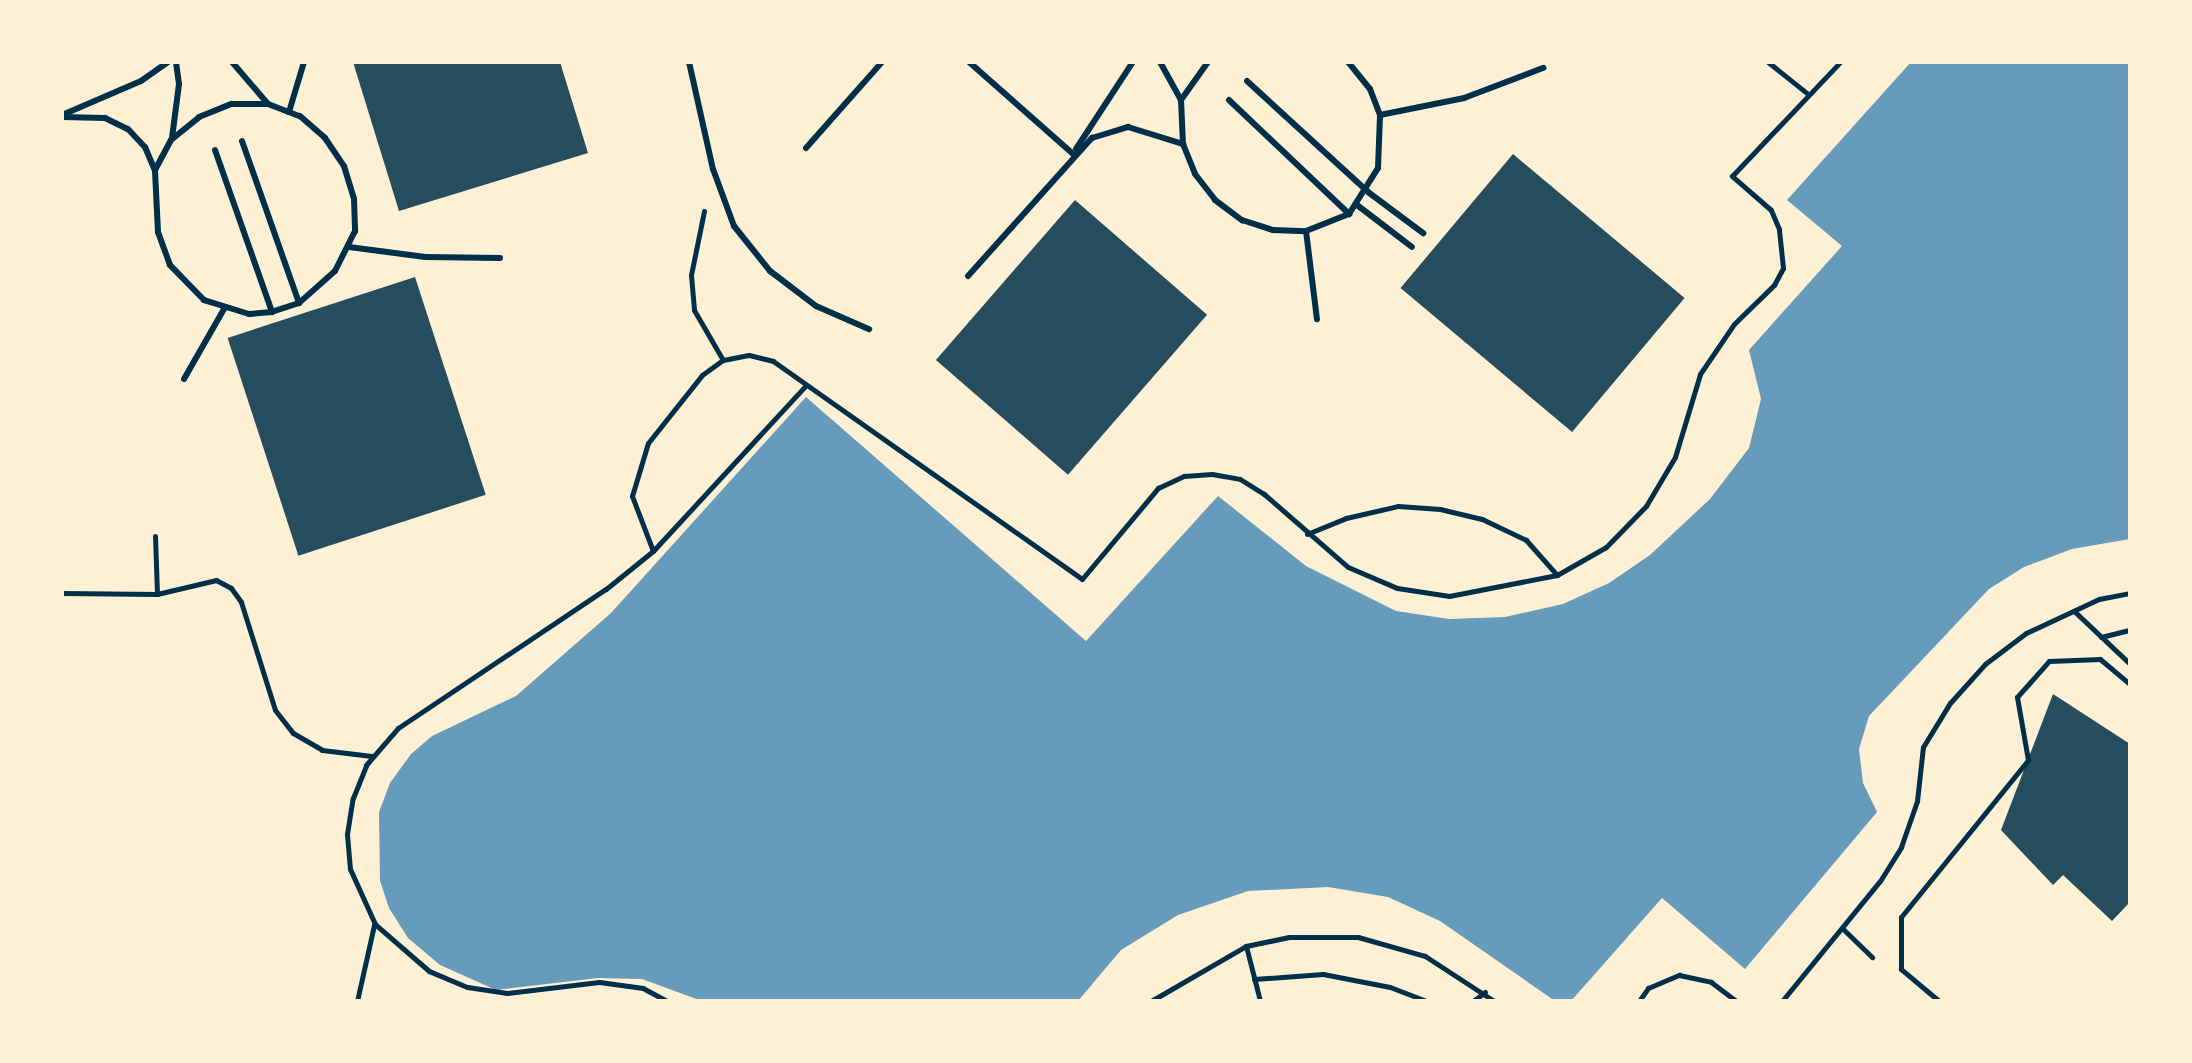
<!DOCTYPE html>
<html>
<head>
<meta charset="utf-8">
<style>
  body { margin:0 }
  #map { position:relative; width:2192px; height:1063px; overflow:hidden; background:#fdf0d5; font-family:"Fira Sans Condensed",sans-serif }
  div>[style] { position:absolute }
  .water>* { inset:0; background:#669bbc }
  .building>* { inset:0; background:#264d5e; transform-origin:0 0 }
  .path>* { height:5px; margin:-2.5px; padding:0 2.5px; transform-origin:2.5px; border-radius:2.5px; background:#003049 }
  .service>* { height:6px; margin:-3px; padding:0 3px; transform-origin:3px; border-radius:3px; background:#003049 }
  span { translate:-50% -50%; white-space:nowrap; text-align:center; line-height:1.15; -webkit-text-stroke:8px #fdf0d5; paint-order:stroke }
  .frame { position:absolute; inset:0; border:64px solid #fdf0d5; pointer-events:none }
</style>
</head>
<body>
<div id="map">
  <div class="water">
    <i style="clip-path:polygon(1911px 62px,2130px 62px,2130px 539px,2072px 549px,2024px 567px,1989px 589px,1869px 716px,1859px 749px,1863px 783px,1877px 812px,1745px 969px,1662px 898px,1571px 1001px,1555px 1001px,1440px 921px,1388px 897px,1328px 887px,1248px 891px,1178px 915px,1121px 950px,1078px 1001px,702px 1001px,642px 979px,598px 978px,496px 990px,440px 965px,408px 938px,389px 908px,380px 881px,379px 812px,390px 783px,411px 754px,432px 736px,516px 696px,611px 613px,806px 397px,1086px 641px,1218px 496px,1306px 566px,1396px 611px,1449px 619px,1505px 617px,1563px 604px,1609px 583px,1650px 555px,1710px 499px,1749px 448px,1761px 399px,1749px 350px,1842px 246px,1787px 200px)"></i>
  </div>
  <div class="building">
    <i style="clip-path:polygon(353px 62px,560px 62px,588px 153px,399px 211px)"></i>
    <i style="left:1513px;top:154px;width:224px;height:175px;rotate:40deg"></i>
    <i style="left:1075px;top:200px;width:175px;height:212px;rotate:41deg"></i>
    <i style="left:415px;top:277px;width:229px;height:197px;rotate:72deg"></i>
    <i style="clip-path:polygon(2053px 694px,2130px 744px,2130px 902px,2112px 921px,2063px 875px,2053px 885px,2001px 830px)"></i>
  </div>
  <div class="path">
    <i style="left:1768px;top:62px;width:51px;rotate:38.7deg"></i>
    <i style="left:704px;top:211px;width:65px;rotate:101.5deg"></i>
    <i style="left:691px;top:275px;width:35px;rotate:85deg"></i>
    <i style="left:694px;top:310px;width:58px;rotate:59.9deg"></i>
    <i style="left:1307px;top:534px;width:42px;rotate:-22.3deg"></i>
    <i style="left:1346px;top:518px;width:53px;rotate:-13deg"></i>
    <i style="left:1398px;top:506px;width:42px;rotate:4.1deg"></i>
    <i style="left:1440px;top:509px;width:43px;rotate:13.4deg"></i>
    <i style="left:1482px;top:519px;width:49px;rotate:25.5deg"></i>
    <i style="left:1526px;top:540px;width:47px;rotate:48.5deg"></i>
    <i style="left:155px;top:536px;width:58px;rotate:88deg"></i>
    <i style="left:653px;top:551px;width:59px;rotate:-110.9deg"></i>
    <i style="left:632px;top:496px;width:55px;rotate:-73.2deg"></i>
    <i style="left:648px;top:443px;width:87px;rotate:-51.5deg"></i>
    <i style="left:702px;top:375px;width:26px;rotate:-36deg"></i>
    <i style="left:723px;top:360px;width:26px;rotate:-11deg"></i>
    <i style="left:749px;top:355px;width:25px;rotate:14deg"></i>
    <i style="left:773px;top:361px;width:378px;rotate:35.2deg"></i>
    <i style="left:1082px;top:579px;width:119px;rotate:-50.1deg"></i>
    <i style="left:1158px;top:488px;width:29px;rotate:-25deg"></i>
    <i style="left:1184px;top:476px;width:28px;rotate:-4deg"></i>
    <i style="left:1212px;top:474px;width:28px;rotate:10deg"></i>
    <i style="left:1240px;top:479px;width:28px;rotate:32deg"></i>
    <i style="left:1264px;top:494px;width:111px;rotate:41deg"></i>
    <i style="left:1348px;top:567px;width:53px;rotate:23.2deg"></i>
    <i style="left:1397px;top:588px;width:53px;rotate:8.7deg"></i>
    <i style="left:1449px;top:596px;width:110px;rotate:-11deg"></i>
    <i style="left:1557px;top:575px;width:56px;rotate:-29.7deg"></i>
    <i style="left:1606px;top:547px;width:57px;rotate:-45.7deg"></i>
    <i style="left:1646px;top:506px;width:57px;rotate:-59.4deg"></i>
    <i style="left:1675px;top:457px;width:87px;rotate:-73.2deg"></i>
    <i style="left:1700px;top:374px;width:60px;rotate:-55.8deg"></i>
    <i style="left:1734px;top:324px;width:56px;rotate:-44.3deg"></i>
    <i style="left:1774px;top:285px;width:19px;rotate:-62deg"></i>
    <i style="left:1783px;top:268px;width:39px;rotate:-96deg"></i>
    <i style="left:1779px;top:229px;width:21px;rotate:-113deg"></i>
    <i style="left:1771px;top:210px;width:52px;rotate:-138.9deg"></i>
    <i style="left:1732px;top:176px;width:157px;rotate:-46.5deg"></i>
    <i style="left:62px;top:593px;width:95px;rotate:0.6deg"></i>
    <i style="left:157px;top:594px;width:61px;rotate:-13.3deg"></i>
    <i style="left:216px;top:580px;width:17px;rotate:28deg"></i>
    <i style="left:231px;top:588px;width:17px;rotate:54deg"></i>
    <i style="left:241px;top:602px;width:113px;rotate:72.5deg"></i>
    <i style="left:275px;top:710px;width:29px;rotate:52deg"></i>
    <i style="left:293px;top:733px;width:34px;rotate:30deg"></i>
    <i style="left:322px;top:750px;width:50px;rotate:6.8deg"></i>
    <i style="left:2074px;top:611px;width:77px;rotate:43.4deg"></i>
    <i style="left:2101px;top:637px;width:30px;rotate:-14deg"></i>
    <i style="left:1842px;top:928px;width:42px;rotate:44deg"></i>
    <i style="left:1246px;top:946px;width:57px;rotate:75.7deg"></i>
    <i style="left:1254px;top:979px;width:69px;rotate:-4.1deg"></i>
    <i style="left:1323px;top:974px;width:68px;rotate:11deg"></i>
    <i style="left:1390px;top:987px;width:39px;rotate:21deg"></i>
    <i style="left:357px;top:1001px;width:78px;rotate:-77.4deg"></i>
    <i style="left:667px;top:1001px;width:27px;rotate:-152deg"></i>
    <i style="left:643px;top:988px;width:44px;rotate:-172.2deg"></i>
    <i style="left:599px;top:982px;width:93px;rotate:173.2deg"></i>
    <i style="left:507px;top:993px;width:40px;rotate:-171.5deg"></i>
    <i style="left:467px;top:987px;width:41px;rotate:-157.2deg"></i>
    <i style="left:429px;top:971px;width:72px;rotate:-139deg"></i>
    <i style="left:375px;top:924px;width:60px;rotate:-114.4deg"></i>
    <i style="left:350px;top:869px;width:35px;rotate:-95deg"></i>
    <i style="left:347px;top:834px;width:36px;rotate:-81deg"></i>
    <i style="left:353px;top:798px;width:35px;rotate:-68deg"></i>
    <i style="left:366px;top:765px;width:49px;rotate:-49.1deg"></i>
    <i style="left:398px;top:728px;width:250px;rotate:-33.8deg"></i>
    <i style="left:606px;top:589px;width:60px;rotate:-39deg"></i>
    <i style="left:653px;top:551px;width:224px;rotate:-47.3deg"></i>
    <i style="left:1151px;top:1001px;width:110px;rotate:-30.1deg"></i>
    <i style="left:1246px;top:946px;width:44px;rotate:-11.8deg"></i>
    <i style="left:1289px;top:937px;width:69px"></i>
    <i style="left:1358px;top:937px;width:70px;rotate:15.8deg"></i>
    <i style="left:1425px;top:956px;width:82px;rotate:33.1deg"></i>
    <i style="left:1473px;top:1001px;width:15px;rotate:-37deg"></i>
    <i style="left:1639px;top:1001px;width:16px;rotate:-55deg"></i>
    <i style="left:1648px;top:988px;width:34px;rotate:-23deg"></i>
    <i style="left:1679px;top:975px;width:33px;rotate:12deg"></i>
    <i style="left:1711px;top:982px;width:31px;rotate:37deg"></i>
    <i style="left:1782px;top:1001px;width:155px;rotate:-50.8deg"></i>
    <i style="left:1880px;top:881px;width:40px;rotate:-58deg"></i>
    <i style="left:1901px;top:847px;width:49px;rotate:-70.8deg"></i>
    <i style="left:1917px;top:801px;width:54px;rotate:-83.7deg"></i>
    <i style="left:1923px;top:747px;width:52px;rotate:-58.5deg"></i>
    <i style="left:1950px;top:703px;width:52px;rotate:-48.1deg"></i>
    <i style="left:1985px;top:664px;width:51px;rotate:-37.1deg"></i>
    <i style="left:2026px;top:633px;width:81px;rotate:-25deg"></i>
    <i style="left:2099px;top:599px;width:32px;rotate:-11deg"></i>
    <i style="left:1939px;top:1001px;width:50px;rotate:-139.9deg"></i>
    <i style="left:1901px;top:969px;width:52px;rotate:-90deg"></i>
    <i style="left:1901px;top:917px;width:202px;rotate:-51deg"></i>
    <i style="left:2028px;top:760px;width:64px;rotate:-99.9deg"></i>
    <i style="left:2017px;top:697px;width:48px;rotate:-48.4deg"></i>
    <i style="left:2049px;top:661px;width:51px;rotate:-2.2deg"></i>
    <i style="left:2100px;top:659px;width:39px;rotate:40deg"></i>
  </div>
  <div class="service">
    <i style="left:232px;top:62px;width:55px;rotate:49.4deg"></i>
    <i style="left:689px;top:62px;width:110px;rotate:77.4deg"></i>
    <i style="left:713px;top:169px;width:61px;rotate:69.8deg"></i>
    <i style="left:734px;top:226px;width:58px;rotate:51.3deg"></i>
    <i style="left:770px;top:271px;width:58px;rotate:37.3deg"></i>
    <i style="left:816px;top:306px;width:58px;rotate:23.5deg"></i>
    <i style="left:969px;top:62px;width:139px;rotate:41.5deg"></i>
    <i style="left:1160px;top:62px;width:43px;rotate:61.1deg"></i>
    <i style="left:1208px;top:62px;width:47px;rotate:125.4deg"></i>
    <i style="left:1181px;top:100px;width:44px;rotate:87.4deg"></i>
    <i style="left:1183px;top:144px;width:32px;rotate:68deg"></i>
    <i style="left:1195px;top:174px;width:33px;rotate:52deg"></i>
    <i style="left:1215px;top:200px;width:34px;rotate:37deg"></i>
    <i style="left:1242px;top:220px;width:33px;rotate:18deg"></i>
    <i style="left:1273px;top:230px;width:33px;rotate:2deg"></i>
    <i style="left:1306px;top:231px;width:46px;rotate:-21.6deg"></i>
    <i style="left:1349px;top:214px;width:54px;rotate:-57.8deg"></i>
    <i style="left:1378px;top:168px;width:53px;rotate:-87.8deg"></i>
    <i style="left:1380px;top:115px;width:28px;rotate:-111deg"></i>
    <i style="left:1370px;top:89px;width:35px;rotate:-129deg"></i>
    <i style="left:1247px;top:81px;width:164px;rotate:42.5deg"></i>
    <i style="left:1368px;top:192px;width:69px;rotate:36.7deg"></i>
    <i style="left:1229px;top:100px;width:166px;rotate:43.5deg"></i>
    <i style="left:232px;top:104px;width:36px"></i>
    <i style="left:268px;top:104px;width:34px;rotate:21deg"></i>
    <i style="left:300px;top:116px;width:33px;rotate:41deg"></i>
    <i style="left:325px;top:138px;width:34px;rotate:56deg"></i>
    <i style="left:344px;top:166px;width:34px;rotate:73deg"></i>
    <i style="left:354px;top:199px;width:32px;rotate:88deg"></i>
    <i style="left:355px;top:231px;width:45px;rotate:116.6deg"></i>
    <i style="left:335px;top:271px;width:48px;rotate:138.4deg"></i>
    <i style="left:299px;top:303px;width:28px;rotate:162deg"></i>
    <i style="left:272px;top:312px;width:23px;rotate:175deg"></i>
    <i style="left:249px;top:314px;width:47px;rotate:-162.7deg"></i>
    <i style="left:204px;top:300px;width:49px;rotate:-134.2deg"></i>
    <i style="left:170px;top:265px;width:35px;rotate:-110deg"></i>
    <i style="left:158px;top:232px;width:62px;rotate:-92.8deg"></i>
    <i style="left:155px;top:170px;width:34px;rotate:-62deg"></i>
    <i style="left:171px;top:140px;width:36px;rotate:-39deg"></i>
    <i style="left:199px;top:117px;width:35px;rotate:-22deg"></i>
    <i style="left:289px;top:112px;width:52px;rotate:-73.3deg"></i>
    <i style="left:62px;top:115px;width:86px;rotate:-23.3deg"></i>
    <i style="left:141px;top:81px;width:33px;rotate:-35deg"></i>
    <i style="left:1380px;top:115px;width:86px;rotate:-11.4deg"></i>
    <i style="left:1464px;top:98px;width:85px;rotate:-20.8deg"></i>
    <i style="left:62px;top:117px;width:43px;rotate:1.3deg"></i>
    <i style="left:105px;top:118px;width:25px;rotate:26deg"></i>
    <i style="left:128px;top:129px;width:25px;rotate:47deg"></i>
    <i style="left:145px;top:147px;width:25px;rotate:67deg"></i>
    <i style="left:172px;top:138px;width:54px;rotate:-82.6deg"></i>
    <i style="left:179px;top:84px;width:22px;rotate:-98deg"></i>
    <i style="left:242px;top:141px;width:172px;rotate:70.6deg"></i>
    <i style="left:806px;top:148px;width:115px;rotate:-48.5deg"></i>
    <i style="left:1076px;top:149px;width:104px;rotate:-56.8deg"></i>
    <i style="left:215px;top:150px;width:172px;rotate:70.6deg"></i>
    <i style="left:1357px;top:205px;width:69px;rotate:37.4deg"></i>
    <i style="left:1306px;top:231px;width:89px;rotate:82.9deg"></i>
    <i style="left:349px;top:247px;width:77px;rotate:7.5deg"></i>
    <i style="left:425px;top:257px;width:75px;rotate:0.8deg"></i>
    <i style="left:968px;top:276px;width:186px;rotate:-48.1deg"></i>
    <i style="left:1092px;top:138px;width:38px;rotate:-17deg"></i>
    <i style="left:1128px;top:127px;width:58px;rotate:17.2deg"></i>
    <i style="left:184px;top:379px;width:81px;rotate:-60.3deg"></i>
  </div>
  <div class="frame"></div>
</div>
</body>
</html>
